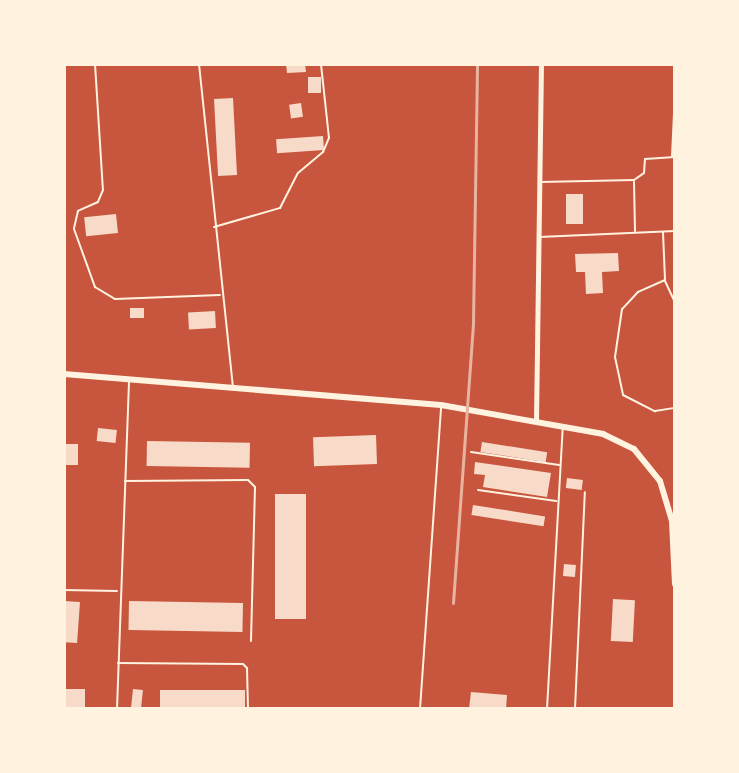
<!DOCTYPE html>
<html>
<head>
<meta charset="utf-8">
<style>
  body { margin:0 }
  #map { position:relative; width:739px; height:773px; overflow:hidden; background:#c8553d; font-family:"PT Sans Narrow",sans-serif }
  div>[style] { position:absolute }
  .building>* { inset:0; background:#f7dbc8; transform-origin:0 0 }
  .service>* { height:2px; margin:-1px; padding:0 1px; transform-origin:1px; border-radius:1px; background:#fff3e0 }
  .minor>* { height:5px; margin:-2.5px; padding:0 2.5px; transform-origin:2.5px; border-radius:2.5px; background:#fff3e0 }
  .secondary>* { height:6px; margin:-3px; padding:0 3px; transform-origin:3px; border-radius:3px; background:#fff3e0 }
  .rail>* { height:3px; margin:-1.5px; padding:0 1.5px; transform-origin:1.5px; border-radius:1.5px; background:#e9b49f }
  span { translate:-50% -50%; white-space:nowrap; text-align:center; line-height:1.15; -webkit-text-stroke:8px #fff3e0; paint-order:stroke }
  .frame { position:absolute; inset:0; border:66px solid #fff3e0; pointer-events:none }
</style>
</head>
<body>
<div id="map">
  <div class="building">
    <i style="clip-path:polygon(286px 64px,305px 64px,306px 72px,287px 73px)"></i>
    <i style="left:308px;top:77px;width:13px;height:16px"></i>
    <i style="left:233px;top:98px;width:77px;height:19px;rotate:87deg"></i>
    <i style="left:301px;top:103px;width:14px;height:12px;rotate:82deg"></i>
    <i style="left:323px;top:136px;width:14px;height:47px;rotate:86deg"></i>
    <i style="left:566px;top:194px;width:17px;height:30px"></i>
    <i style="left:116px;top:214px;width:19px;height:32px;rotate:84deg"></i>
    <i style="clip-path:polygon(618px 253px,619px 271px,602px 272px,603px 293px,586px 294px,585px 272px,576px 272px,575px 254px)"></i>
    <i style="left:130px;top:308px;width:14px;height:10px"></i>
    <i style="left:215px;top:311px;width:17px;height:27px;rotate:87deg"></i>
    <i style="left:98px;top:428px;width:19px;height:13px;rotate:6deg"></i>
    <i style="left:376px;top:435px;width:29px;height:63px;rotate:88deg"></i>
    <i style="left:147px;top:441px;width:103px;height:25px;rotate:1deg"></i>
    <i style="left:482px;top:442px;width:66px;height:10px;rotate:9deg"></i>
    <i style="left:64px;top:444px;width:14px;height:21px"></i>
    <i style="clip-path:polygon(475px 462px,551px 473px,547px 497px,483px 487px,485px 475px,474px 474px)"></i>
    <i style="left:567px;top:478px;width:16px;height:10px;rotate:7deg"></i>
    <i style="left:275px;top:494px;width:31px;height:125px"></i>
    <i style="left:473px;top:505px;width:73px;height:10px;rotate:9deg"></i>
    <i style="left:564px;top:564px;width:12px;height:12px;rotate:5deg"></i>
    <i style="left:613px;top:599px;width:22px;height:42px;rotate:3deg"></i>
    <i style="left:64px;top:601px;width:16px;height:41px;rotate:4deg"></i>
    <i style="left:129px;top:601px;width:114px;height:29px;rotate:1deg"></i>
    <i style="left:64px;top:689px;width:21px;height:20px"></i>
    <i style="left:133px;top:689px;width:10px;height:18px;rotate:6deg"></i>
    <i style="left:160px;top:690px;width:85px;height:19px"></i>
    <i style="clip-path:polygon(471px 692px,507px 695px,506px 709px,469px 709px)"></i>
  </div>
  <div class="service">
    <i style="left:95px;top:64px;width:126px;rotate:86.4deg"></i>
    <i style="left:103px;top:190px;width:13px;rotate:113deg"></i>
    <i style="left:98px;top:202px;width:22px;rotate:156deg"></i>
    <i style="left:78px;top:211px;width:18px;rotate:103deg"></i>
    <i style="left:74px;top:229px;width:62px;rotate:70.1deg"></i>
    <i style="left:95px;top:287px;width:23px;rotate:31deg"></i>
    <i style="left:115px;top:299px;width:105px;rotate:-2.2deg"></i>
    <i style="left:199px;top:64px;width:323px;rotate:84deg"></i>
    <i style="left:672px;top:156px;width:63px;rotate:-87.3deg"></i>
    <i style="left:540px;top:182px;width:94px;rotate:-1.2deg"></i>
    <i style="left:634px;top:180px;width:12px;rotate:-35deg"></i>
    <i style="left:644px;top:173px;width:14px;rotate:-86deg"></i>
    <i style="left:645px;top:159px;width:30px;rotate:-4deg"></i>
    <i style="left:634px;top:182px;width:49px;rotate:88.8deg"></i>
    <i style="left:214px;top:227px;width:69px;rotate:-16.1deg"></i>
    <i style="left:280px;top:208px;width:39px;rotate:-63deg"></i>
    <i style="left:298px;top:173px;width:33px;rotate:-40deg"></i>
    <i style="left:323px;top:152px;width:15px;rotate:-67deg"></i>
    <i style="left:329px;top:138px;width:74px;rotate:-96.2deg"></i>
    <i style="left:663px;top:232px;width:48px;rotate:87.6deg"></i>
    <i style="left:665px;top:280px;width:30px;rotate:156deg"></i>
    <i style="left:638px;top:292px;width:23px;rotate:133deg"></i>
    <i style="left:622px;top:309px;width:49px;rotate:98.3deg"></i>
    <i style="left:615px;top:357px;width:39px;rotate:78deg"></i>
    <i style="left:623px;top:395px;width:36px;rotate:27deg"></i>
    <i style="left:655px;top:411px;width:20px;rotate:-9deg"></i>
    <i style="left:539px;top:237px;width:136px;rotate:-2.5deg"></i>
    <i style="left:665px;top:281px;width:23px;rotate:65deg"></i>
    <i style="left:471px;top:452px;width:89px;rotate:8.4deg"></i>
    <i style="left:125px;top:481px;width:123px;rotate:-0.5deg"></i>
    <i style="left:248px;top:480px;width:10px;rotate:45deg"></i>
    <i style="left:255px;top:487px;width:154px;rotate:91.5deg"></i>
    <i style="left:478px;top:490px;width:79px;rotate:8deg"></i>
    <i style="left:64px;top:590px;width:53px;rotate:1.1deg"></i>
    <i style="left:118px;top:663px;width:125px;rotate:0.5deg"></i>
    <i style="left:243px;top:664px;width:6px;rotate:45deg"></i>
    <i style="left:247px;top:668px;width:41px;rotate:88.6deg"></i>
    <i style="left:248px;top:709px;width:34px"></i>
    <i style="left:117px;top:709px;width:327px;rotate:-87.9deg"></i>
    <i style="left:420px;top:709px;width:304px;rotate:-86deg"></i>
    <i style="left:547px;top:709px;width:282px;rotate:-86.8deg"></i>
    <i style="left:575px;top:709px;width:217px;rotate:-87.4deg"></i>
  </div>
  <div class="minor">
    <i style="left:536px;top:421px;width:357px;rotate:-89.2deg"></i>
  </div>
  <div class="secondary">
    <i style="left:64px;top:374px;width:378px;rotate:4.7deg"></i>
    <i style="left:441px;top:405px;width:165px;rotate:10.1deg"></i>
    <i style="left:603px;top:434px;width:34px;rotate:26deg"></i>
    <i style="left:634px;top:449px;width:41px;rotate:50.9deg"></i>
    <i style="left:660px;top:481px;width:42px;rotate:73.3deg"></i>
    <i style="left:672px;top:521px;width:63px;rotate:87.3deg"></i>
  </div>
  <div class="rail">
    <i style="left:453px;top:603px;width:282px;rotate:-85.9deg"></i>
    <i style="left:473px;top:322px;width:258px;rotate:-89.1deg"></i>
  </div>
  <div class="frame"></div>
</div>
</body>
</html>
